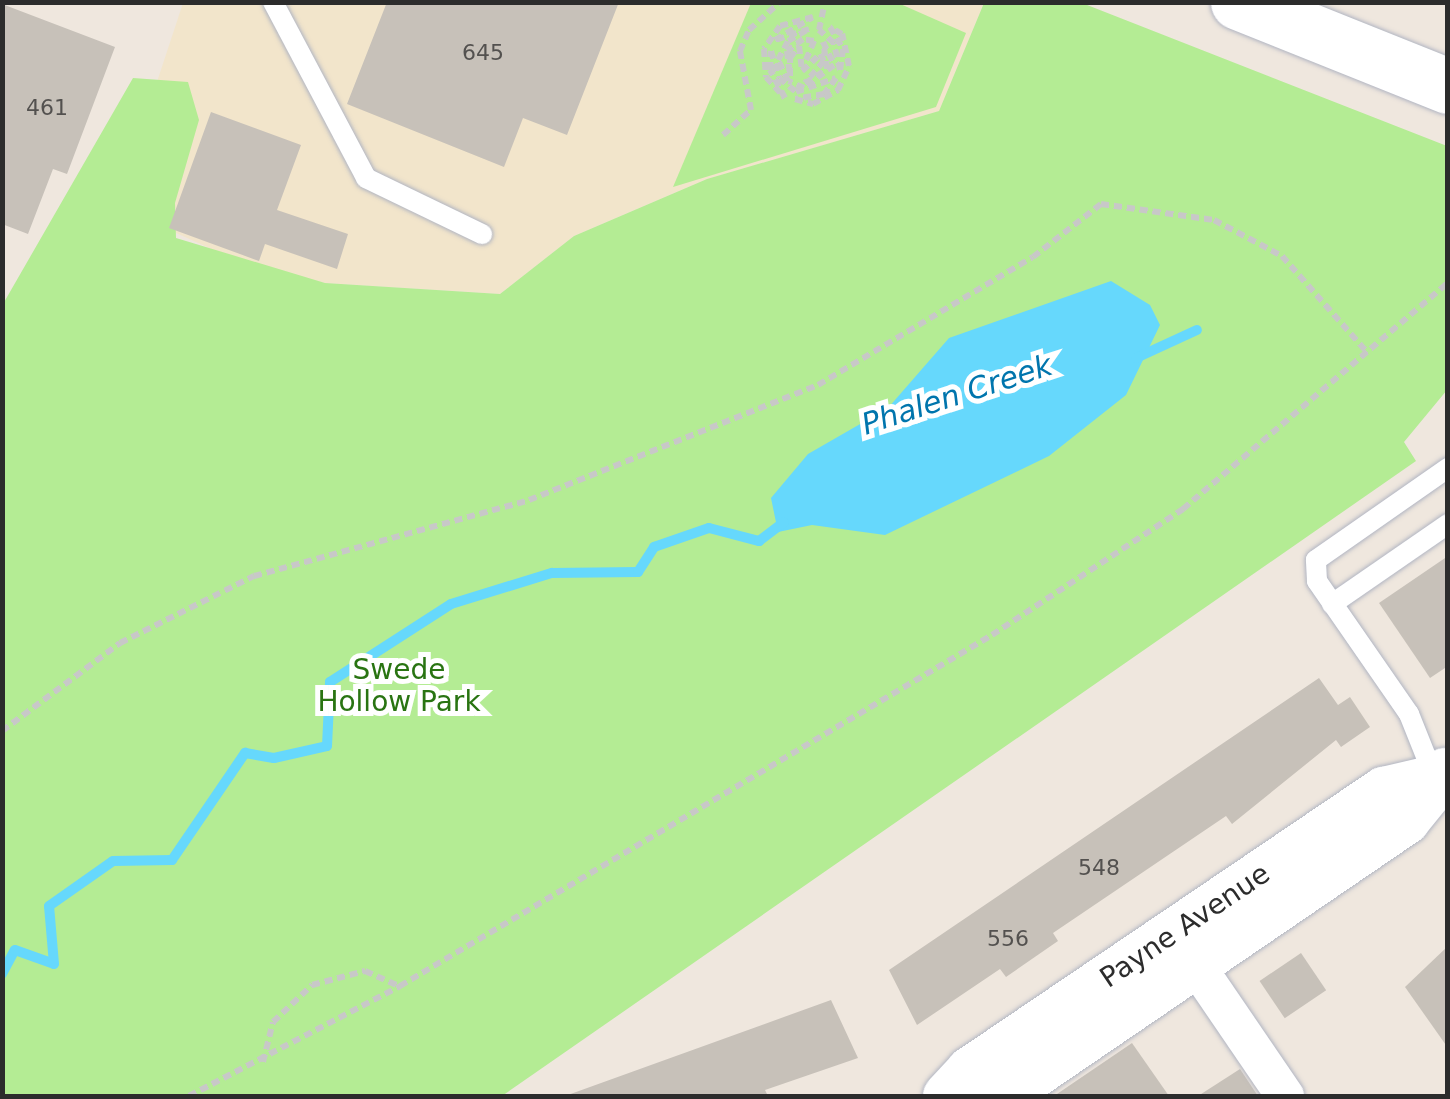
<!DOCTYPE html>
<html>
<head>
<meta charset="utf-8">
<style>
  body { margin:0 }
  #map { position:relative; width:1450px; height:1099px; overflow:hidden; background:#efe7de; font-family:"DejaVu Sans",sans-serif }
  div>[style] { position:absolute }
  .education>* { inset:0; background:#f2e5cb }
  .green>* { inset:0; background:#b4ec94 }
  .water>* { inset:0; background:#66d8fc }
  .stream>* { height:10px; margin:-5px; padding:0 5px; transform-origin:5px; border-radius:5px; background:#66d8fc }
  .building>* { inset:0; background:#c7c1b9; transform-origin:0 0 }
  .path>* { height:6px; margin-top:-3px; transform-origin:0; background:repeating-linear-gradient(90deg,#c8c8c8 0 8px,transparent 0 13px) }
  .roads { filter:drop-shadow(0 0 2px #b1b5c2) drop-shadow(0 0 2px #b1b5c2) }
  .service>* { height:20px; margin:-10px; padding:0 10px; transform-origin:10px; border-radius:10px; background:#fff }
  .minor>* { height:38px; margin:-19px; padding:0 19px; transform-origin:19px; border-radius:19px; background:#fff }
  .tertiary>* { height:48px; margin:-24px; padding:0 24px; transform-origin:24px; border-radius:24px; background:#fff }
  .secondary>* { height:55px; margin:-27.5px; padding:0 27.5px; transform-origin:27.5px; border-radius:27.5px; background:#fff }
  span { translate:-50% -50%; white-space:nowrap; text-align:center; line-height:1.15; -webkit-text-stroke:10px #fff; paint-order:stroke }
  .number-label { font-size:22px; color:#53514f }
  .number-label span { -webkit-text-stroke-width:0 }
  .park-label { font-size:28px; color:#297412 }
  .street-label { font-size:28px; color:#2c2c2c }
  .water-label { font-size:30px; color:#0075ad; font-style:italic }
  .frame { position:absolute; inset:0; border:5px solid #2c2c2c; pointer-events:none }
</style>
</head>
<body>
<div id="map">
  <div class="education">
    <i style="clip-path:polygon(183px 3px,984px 3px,939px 111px,707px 179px,574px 236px,500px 294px,325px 283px,245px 264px,116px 206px)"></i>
  </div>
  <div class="green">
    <i style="clip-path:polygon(751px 3px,898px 3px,966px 33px,936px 107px,673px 187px)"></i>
    <i style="clip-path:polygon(984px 3px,1082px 3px,1447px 146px,1447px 390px,1404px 442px,1416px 461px,502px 1096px,3px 1096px,3px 304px,133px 78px,188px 82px,199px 120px,175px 203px,176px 238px,325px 283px,500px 294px,574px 236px,707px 179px,939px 111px)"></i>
  </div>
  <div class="water">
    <i style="clip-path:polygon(1111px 281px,1150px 305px,1160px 325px,1126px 395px,1049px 456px,885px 535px,812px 525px,778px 532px,771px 498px,808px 454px,888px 408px,949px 338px)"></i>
  </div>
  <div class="stream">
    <i style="left:1136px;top:358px;width:67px;rotate:-24.7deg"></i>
    <i style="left:2px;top:974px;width:27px;rotate:-62deg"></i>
    <i style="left:15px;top:950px;width:41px;rotate:19.7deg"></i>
    <i style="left:54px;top:964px;width:58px;rotate:-94.9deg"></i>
    <i style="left:49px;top:906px;width:78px;rotate:-35.1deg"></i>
    <i style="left:113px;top:861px;width:59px;rotate:-1deg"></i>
    <i style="left:172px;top:860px;width:130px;rotate:-55.7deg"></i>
    <i style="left:245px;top:753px;width:29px;rotate:10deg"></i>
    <i style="left:274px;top:758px;width:54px;rotate:-12.8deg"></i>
    <i style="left:327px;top:746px;width:64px;rotate:-87.3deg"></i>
    <i style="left:330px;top:682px;width:144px;rotate:-32.8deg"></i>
    <i style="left:451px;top:604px;width:106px;rotate:-17.1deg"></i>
    <i style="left:552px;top:573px;width:86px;rotate:-0.7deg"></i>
    <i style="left:638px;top:572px;width:30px;rotate:-57deg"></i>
    <i style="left:654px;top:547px;width:58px;rotate:-19.1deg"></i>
    <i style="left:709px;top:528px;width:52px;rotate:14.6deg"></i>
    <i style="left:759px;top:541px;width:31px;rotate:-37deg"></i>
  </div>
  <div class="building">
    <i style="clip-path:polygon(387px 2px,619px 2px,567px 135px,523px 118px,504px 167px,347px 104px)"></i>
    <i style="clip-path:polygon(2px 4px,115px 47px,67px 174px,53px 169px,28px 234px,2px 224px)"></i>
    <i style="clip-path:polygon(211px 112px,301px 145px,277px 210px,348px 234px,337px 269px,265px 244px,259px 261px,169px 228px)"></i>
    <i style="clip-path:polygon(1448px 556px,1448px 666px,1430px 678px,1379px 603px)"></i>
    <i style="clip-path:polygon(1319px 678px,1338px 705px,1350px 697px,1370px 727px,1341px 747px,1336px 740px,1232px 824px,1226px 816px,1053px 933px,1058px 941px,1006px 977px,1000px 969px,917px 1025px,889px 970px)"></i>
    <i style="clip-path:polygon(1448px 946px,1448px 1048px,1405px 987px)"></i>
    <i style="left:1301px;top:953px;width:45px;height:50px;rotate:56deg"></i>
    <i style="clip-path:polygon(831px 1000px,858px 1058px,765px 1090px,768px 1096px,565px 1096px)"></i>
    <i style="clip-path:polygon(1132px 1043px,1169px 1096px,1054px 1096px)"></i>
    <i style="clip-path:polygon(1240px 1069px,1258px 1096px,1198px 1096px)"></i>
  </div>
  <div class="path">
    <i style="left:806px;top:60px;width:21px;rotate:-67deg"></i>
    <i style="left:814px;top:41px;width:11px;rotate:-170deg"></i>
    <i style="left:803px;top:39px;width:20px;rotate:143deg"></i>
    <i style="left:787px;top:51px;width:25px;rotate:83deg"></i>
    <i style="left:790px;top:76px;width:18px;rotate:-90deg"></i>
    <i style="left:790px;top:58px;width:15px;rotate:-53deg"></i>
    <i style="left:799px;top:46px;width:25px;rotate:83deg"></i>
    <i style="left:802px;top:71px;width:25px;rotate:-43deg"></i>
    <i style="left:820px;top:54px;width:8px;rotate:60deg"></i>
    <i style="left:824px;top:61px;width:29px;rotate:131deg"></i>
    <i style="left:805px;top:83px;width:26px;rotate:-32deg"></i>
    <i style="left:827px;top:69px;width:27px;rotate:-98deg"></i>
    <i style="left:823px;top:42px;width:25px;rotate:64deg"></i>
    <i style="left:834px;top:65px;width:38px;rotate:143deg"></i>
    <i style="left:804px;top:88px;width:17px;rotate:-156deg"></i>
    <i style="left:788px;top:81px;width:23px;rotate:-115deg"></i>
    <i style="left:778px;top:60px;width:21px;rotate:-62deg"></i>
    <i style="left:788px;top:41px;width:24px;rotate:-30deg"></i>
    <i style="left:809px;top:29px;width:36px;rotate:162deg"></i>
    <i style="left:775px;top:40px;width:44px;rotate:-31.2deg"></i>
    <i style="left:813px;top:17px;width:34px;rotate:165deg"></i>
    <i style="left:780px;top:26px;width:28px;rotate:125deg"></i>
    <i style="left:764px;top:49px;width:28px;rotate:86deg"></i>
    <i style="left:766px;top:77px;width:28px;rotate:48deg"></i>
    <i style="left:785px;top:98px;width:32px;rotate:-118deg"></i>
    <i style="left:770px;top:70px;width:19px;rotate:-87deg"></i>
    <i style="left:771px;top:51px;width:28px;rotate:73deg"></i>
    <i style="left:779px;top:78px;width:22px;rotate:39deg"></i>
    <i style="left:796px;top:92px;width:42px;rotate:-19.3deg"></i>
    <i style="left:836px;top:78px;width:20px;rotate:127deg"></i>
    <i style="left:824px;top:94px;width:29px;rotate:170deg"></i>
    <i style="left:795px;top:99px;width:19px;rotate:16deg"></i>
    <i style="left:813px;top:104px;width:29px;rotate:-29deg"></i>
    <i style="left:838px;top:90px;width:26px;rotate:-65deg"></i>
    <i style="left:849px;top:66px;width:33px;rotate:-102deg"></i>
    <i style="left:842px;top:34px;width:14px;rotate:-150deg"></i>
    <i style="left:830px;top:27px;width:26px;rotate:59deg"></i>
    <i style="left:843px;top:49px;width:21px;rotate:98deg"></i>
    <i style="left:840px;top:70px;width:28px;rotate:-103deg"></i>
    <i style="left:834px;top:43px;width:20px;rotate:-139deg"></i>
    <i style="left:819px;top:30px;width:29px;rotate:-78deg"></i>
    <i style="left:723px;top:135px;width:38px;rotate:-42deg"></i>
    <i style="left:751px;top:110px;width:60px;rotate:-100.6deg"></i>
    <i style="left:740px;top:51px;width:23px;rotate:-67deg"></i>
    <i style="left:749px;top:30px;width:42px;rotate:-42.1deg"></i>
    <i style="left:2px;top:731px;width:147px;rotate:-36.7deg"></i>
    <i style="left:120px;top:643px;width:150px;rotate:-26.6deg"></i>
    <i style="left:254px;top:576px;width:285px;rotate:-15.4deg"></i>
    <i style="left:529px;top:500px;width:311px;rotate:-21.7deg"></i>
    <i style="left:818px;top:385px;width:250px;rotate:-30.8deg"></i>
    <i style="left:1033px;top:257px;width:86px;rotate:-37.9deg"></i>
    <i style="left:1101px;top:204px;width:114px;rotate:8.1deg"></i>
    <i style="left:1214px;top:220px;width:77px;rotate:27.9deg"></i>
    <i style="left:1282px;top:256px;width:128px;rotate:48.5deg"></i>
    <i style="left:263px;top:1062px;width:41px;rotate:-76deg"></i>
    <i style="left:273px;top:1022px;width:54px;rotate:-43.5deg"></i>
    <i style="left:312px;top:985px;width:55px;rotate:-14.8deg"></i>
    <i style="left:365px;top:971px;width:37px;rotate:24deg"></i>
    <i style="left:189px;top:1096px;width:238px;rotate:-27.5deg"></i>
    <i style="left:400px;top:986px;width:688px;rotate:-30.66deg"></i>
    <i style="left:992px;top:635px;width:229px;rotate:-33.4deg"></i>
    <i style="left:1183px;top:509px;width:348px;rotate:-40.5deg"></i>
  </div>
  <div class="roads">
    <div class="service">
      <i style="left:273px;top:2px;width:199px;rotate:62.1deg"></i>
      <i style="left:366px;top:178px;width:129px;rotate:25.8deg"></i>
      <i style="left:1332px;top:604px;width:141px;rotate:-34.6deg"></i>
      <i style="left:1435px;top:779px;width:70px;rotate:-111.8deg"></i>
      <i style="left:1409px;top:714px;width:162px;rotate:-124.7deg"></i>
      <i style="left:1317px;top:581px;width:21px;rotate:-93deg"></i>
      <i style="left:1316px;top:560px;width:161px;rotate:-34.9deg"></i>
    </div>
    <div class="minor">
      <i style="left:1195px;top:964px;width:160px;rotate:55.7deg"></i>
    </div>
    <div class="tertiary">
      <i style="left:947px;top:1096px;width:34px;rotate:-47deg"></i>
      <i style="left:970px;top:1071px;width:500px;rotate:-34.1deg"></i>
      <i style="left:1384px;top:791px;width:52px;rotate:-13.2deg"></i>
      <i style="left:1002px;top:1096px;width:489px;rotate:-34.3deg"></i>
      <i style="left:1406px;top:820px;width:62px;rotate:-50.9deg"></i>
    </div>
    <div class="secondary">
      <i style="left:1238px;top:2px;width:226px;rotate:21.8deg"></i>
    </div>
  </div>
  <div class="number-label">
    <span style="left:483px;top:53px">645</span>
    <span style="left:47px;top:108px">461</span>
    <span style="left:1099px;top:868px">548</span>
    <span style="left:1008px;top:939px">556</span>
  </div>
  <div class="park-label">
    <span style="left:399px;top:686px">Swede<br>Hollow Park</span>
  </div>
  <div class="street-label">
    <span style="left:1185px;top:926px;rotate:-34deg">Payne Avenue</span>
  </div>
  <div class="water-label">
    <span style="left:957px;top:395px;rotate:-18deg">Phalen Creek</span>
  </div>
  <div class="frame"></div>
</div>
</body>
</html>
